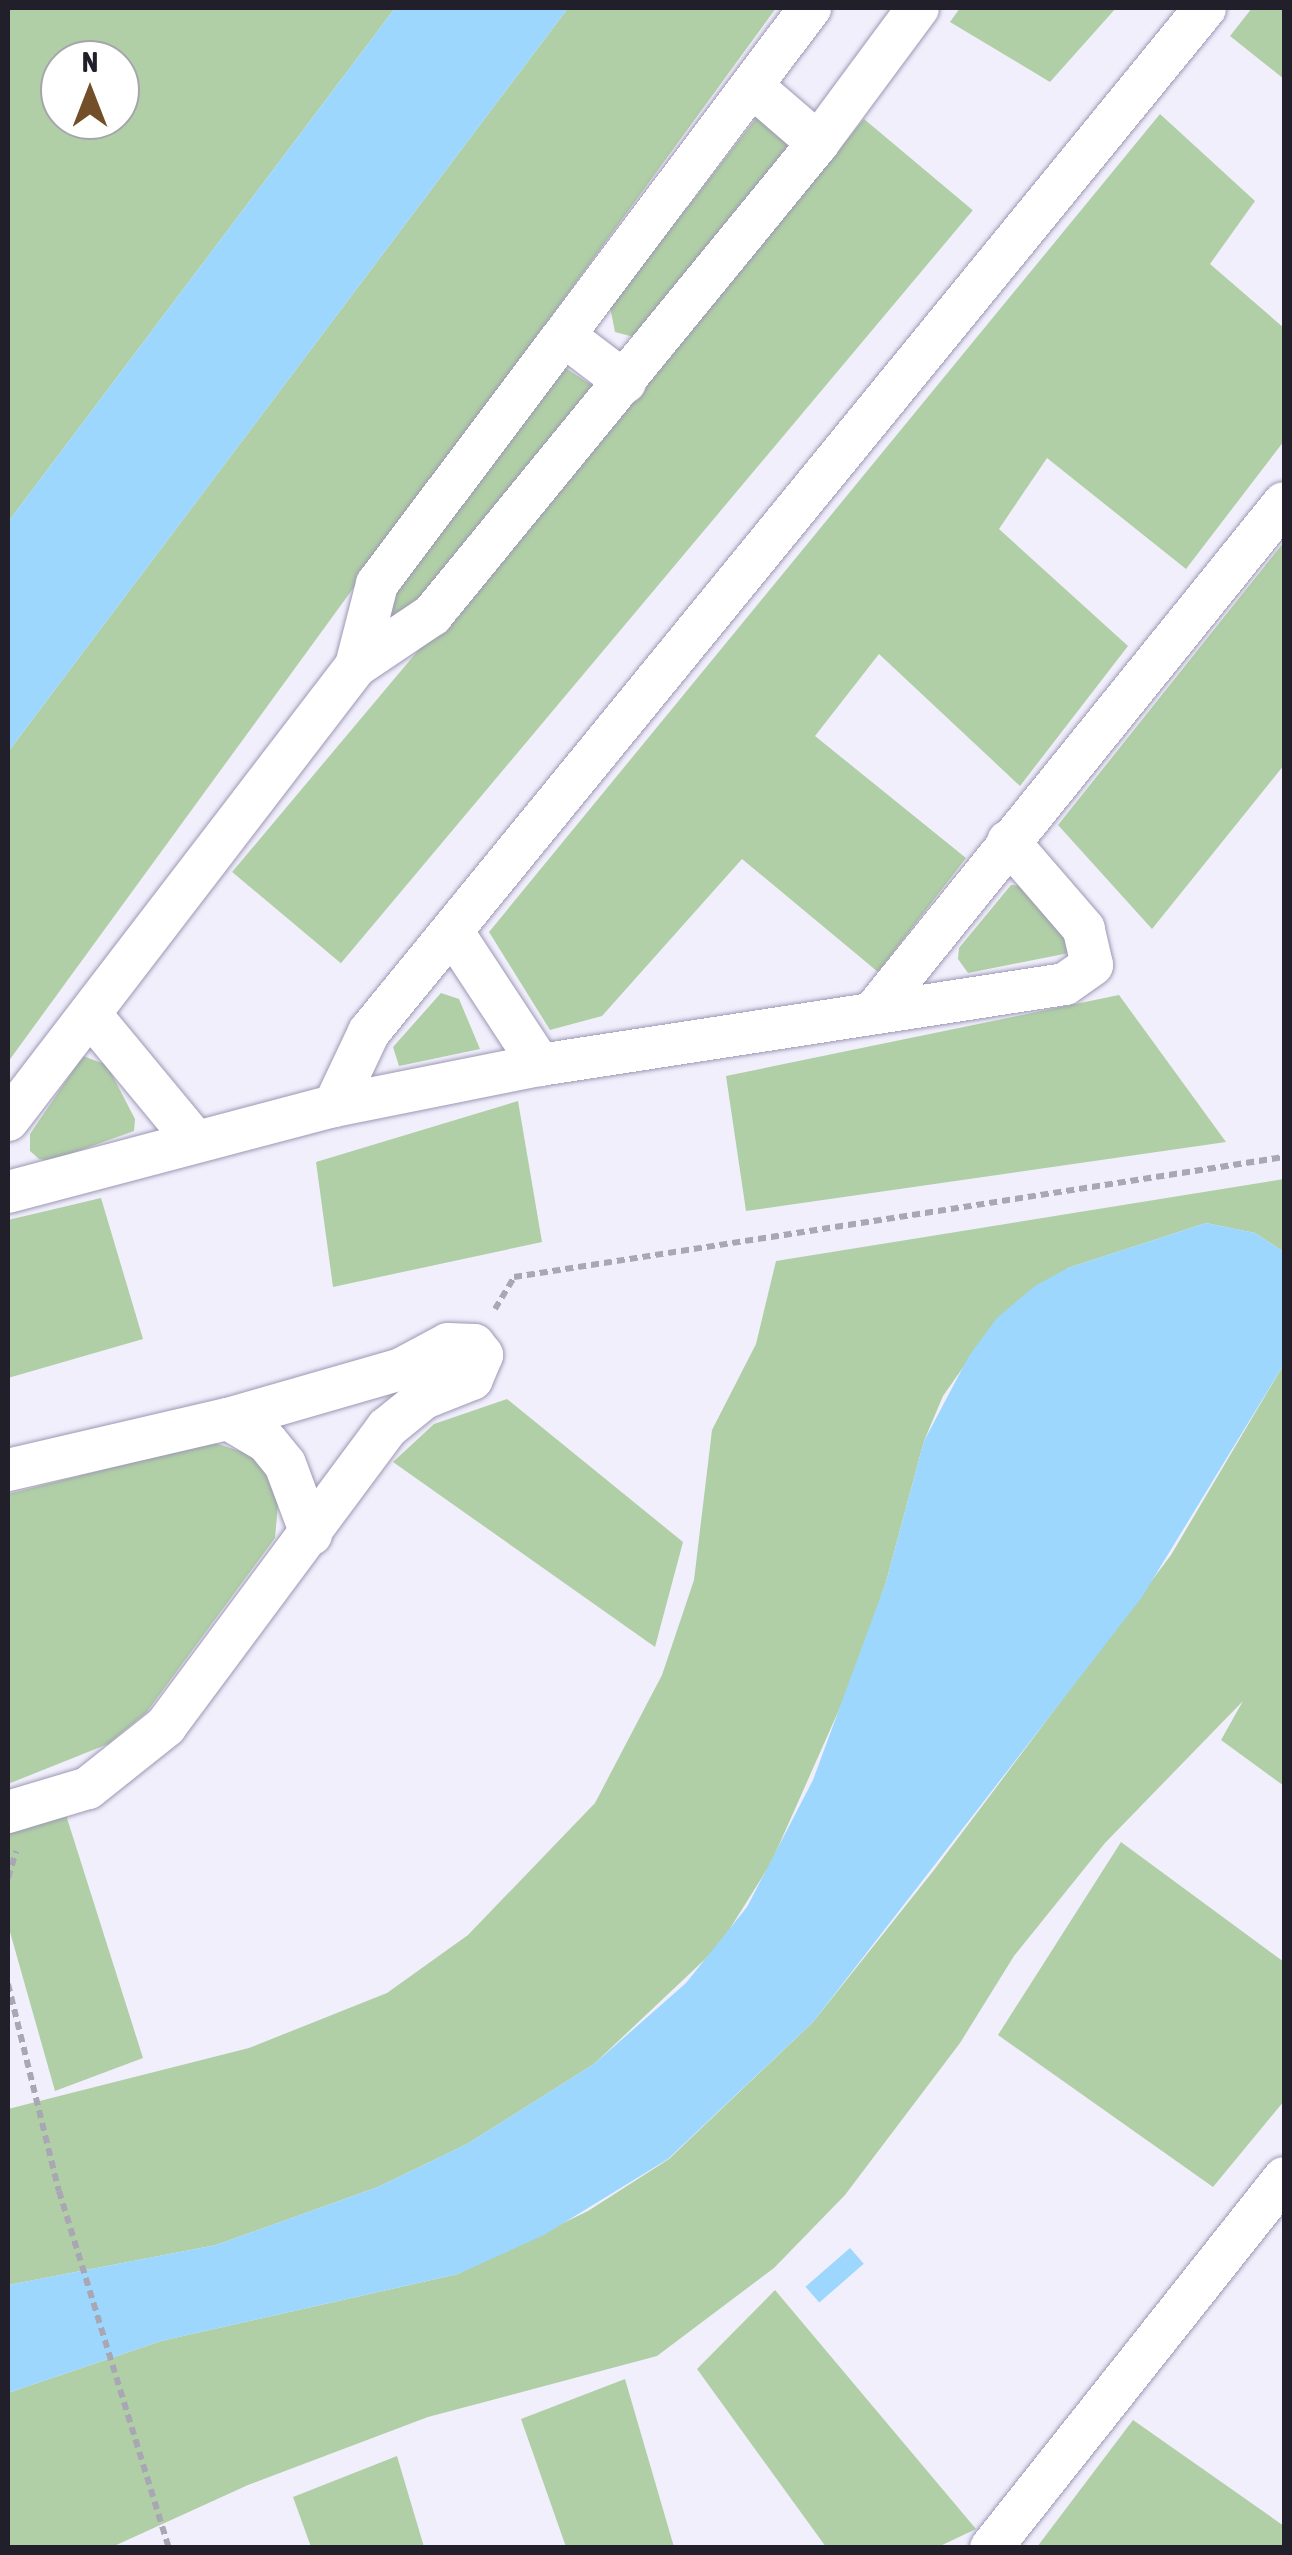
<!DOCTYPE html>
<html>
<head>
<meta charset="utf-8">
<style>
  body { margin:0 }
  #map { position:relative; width:1292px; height:2555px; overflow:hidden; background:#f1effc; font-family:"Asap Condensed",sans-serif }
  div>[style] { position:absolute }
  .green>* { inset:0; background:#b0cfa6; transform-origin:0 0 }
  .water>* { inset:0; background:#9ed7fe; transform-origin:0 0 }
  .path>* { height:6px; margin-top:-3px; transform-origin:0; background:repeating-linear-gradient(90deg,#a9a7b4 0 8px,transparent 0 13px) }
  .roads { filter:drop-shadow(0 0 2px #9d97b4) drop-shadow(0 0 2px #9d97b4) }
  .minor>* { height:42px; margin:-21px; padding:0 21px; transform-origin:21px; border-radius:21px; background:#fff }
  span { translate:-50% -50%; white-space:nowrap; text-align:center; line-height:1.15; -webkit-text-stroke:9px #fff; paint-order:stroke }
  .frame { position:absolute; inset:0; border:10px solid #211f2a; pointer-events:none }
  .north { position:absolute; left:40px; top:40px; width:100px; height:100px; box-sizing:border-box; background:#fff; border:2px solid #a6a5aa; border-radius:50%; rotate:0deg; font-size:28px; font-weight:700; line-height:40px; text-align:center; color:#211f2a }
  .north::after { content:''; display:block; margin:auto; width:35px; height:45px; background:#724f28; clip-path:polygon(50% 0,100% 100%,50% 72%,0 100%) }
</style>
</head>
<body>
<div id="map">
  <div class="green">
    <i style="clip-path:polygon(evenodd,8px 8px,395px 8px,8px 522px,8px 8px,60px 60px,120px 60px,120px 120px,60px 120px,60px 60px)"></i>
    <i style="clip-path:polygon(568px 8px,776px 8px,8px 1062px,8px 752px)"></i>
    <i style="clip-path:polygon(960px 8px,1116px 8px,1050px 82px,950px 22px)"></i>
    <i style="clip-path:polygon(1252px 8px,1284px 8px,1284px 79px,1230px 36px)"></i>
    <i style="clip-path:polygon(1160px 114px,1255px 201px,1210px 264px,1284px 328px,1284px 441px,1186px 569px,1047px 458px,999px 529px,1128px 646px,1020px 786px,879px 654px,815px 736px,966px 858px,878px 972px,742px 859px,602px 1016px,550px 1030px,489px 932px)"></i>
    <i style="clip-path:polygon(757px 117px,774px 119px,790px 147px,634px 337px,615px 332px,610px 307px)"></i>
    <i style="left:864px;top:119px;width:142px;height:983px;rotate:40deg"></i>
    <i style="clip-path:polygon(564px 367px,593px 386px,412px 618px,389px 616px,383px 600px)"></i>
    <i style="clip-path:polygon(1284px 542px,1284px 765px,1152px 929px,1058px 825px)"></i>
    <i style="clip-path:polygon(1011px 885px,1024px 886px,1067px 934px,1069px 953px,968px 973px,958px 959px,959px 948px)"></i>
    <i style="clip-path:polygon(441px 993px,459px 999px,480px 1049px,399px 1066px,393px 1047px)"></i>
    <i style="clip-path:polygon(1119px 995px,1226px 1142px,746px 1211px,726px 1076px)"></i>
    <i style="clip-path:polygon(83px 1056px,107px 1065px,135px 1119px,134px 1131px,50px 1161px,39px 1159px,30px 1151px,30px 1134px)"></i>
    <i style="clip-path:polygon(518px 1101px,542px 1242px,333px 1287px,316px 1162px)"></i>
    <i style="clip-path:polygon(1284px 1179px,1284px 1252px,1255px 1233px,1206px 1223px,1068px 1268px,997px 1319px,943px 1396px,924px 1441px,886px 1582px,850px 1685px,771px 1863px,719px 1946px,594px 2064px,467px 2144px,378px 2187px,216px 2245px,8px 2285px,8px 2109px,249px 2048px,387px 1993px,468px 1935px,595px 1803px,662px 1675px,694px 1580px,712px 1430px,756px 1344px,776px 1261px)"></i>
    <i style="clip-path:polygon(101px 1198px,143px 1339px,8px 1378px,8px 1220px)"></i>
    <i style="clip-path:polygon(1284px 1364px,1284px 1786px,1221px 1740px,1243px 1701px,1105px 1843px,1014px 1956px,960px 2043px,845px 2195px,774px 2268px,657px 2356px,428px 2417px,248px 2485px,112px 2547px,8px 2548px,8px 2393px,161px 2341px,458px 2274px,588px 2211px,669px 2159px,813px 2022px,934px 1870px,1171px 1555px)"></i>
    <i style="clip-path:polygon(507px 1399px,683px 1542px,655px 1647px,393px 1462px,434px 1424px)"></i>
    <i style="clip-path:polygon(212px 1442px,255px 1456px,279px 1494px,275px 1538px,146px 1713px,108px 1744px,8px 1784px,8px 1494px)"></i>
    <i style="clip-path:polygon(66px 1815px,143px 2058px,55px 2091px,8px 1925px,8px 1827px)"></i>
    <i style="clip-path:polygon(1121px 1842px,1284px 1962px,1284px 2101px,1213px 2187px,998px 2035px)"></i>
    <i style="clip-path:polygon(775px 2290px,976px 2529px,938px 2547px,826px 2547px,697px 2369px)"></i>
    <i style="clip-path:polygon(625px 2379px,674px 2547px,566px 2547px,521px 2419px)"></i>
    <i style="clip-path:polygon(1133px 2420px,1284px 2526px,1284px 2547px,1037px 2547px)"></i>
    <i style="clip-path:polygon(397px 2456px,424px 2547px,311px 2547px,293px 2497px)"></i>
  </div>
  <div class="water">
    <i style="clip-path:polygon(395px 8px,568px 8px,8px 752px,8px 522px)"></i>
    <i style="clip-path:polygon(1206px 1223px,1255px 1233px,1284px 1252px,1284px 1364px,1142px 1597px,813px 2022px,668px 2159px,544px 2235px,458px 2274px,161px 2341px,8px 2393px,8px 2285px,216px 2245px,378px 2187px,467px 2144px,594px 2064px,686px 1983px,747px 1907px,813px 1780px,886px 1582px,924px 1441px,969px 1356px,997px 1318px,1035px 1286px,1068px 1268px)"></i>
    <i style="left:850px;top:2248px;width:21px;height:59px;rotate:49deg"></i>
  </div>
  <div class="path">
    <i style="left:495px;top:1309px;width:37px;rotate:-59deg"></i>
    <i style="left:514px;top:1277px;width:779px;rotate:-8.86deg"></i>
    <i style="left:8px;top:1878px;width:28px;rotate:-73deg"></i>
    <i style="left:8px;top:1984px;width:213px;rotate:76.2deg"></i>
    <i style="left:59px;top:2191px;width:374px;rotate:72.9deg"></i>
  </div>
  <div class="roads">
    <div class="minor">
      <i style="left:752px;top:86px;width:87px;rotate:40.8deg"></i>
      <i style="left:567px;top:338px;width:73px;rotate:37.2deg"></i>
      <i style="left:356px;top:666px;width:85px;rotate:-75.6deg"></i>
      <i style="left:377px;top:584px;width:721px;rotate:-53.07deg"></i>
      <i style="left:454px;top:934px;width:157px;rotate:56.7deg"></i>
      <i style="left:875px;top:1010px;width:651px;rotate:-51.11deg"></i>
      <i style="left:90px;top:1014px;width:165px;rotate:50.4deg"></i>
      <i style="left:334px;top:1106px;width:82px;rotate:-64.7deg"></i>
      <i style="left:369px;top:1032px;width:1322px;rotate:-50.77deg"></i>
      <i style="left:8px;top:1120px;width:572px;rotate:-52.53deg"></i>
      <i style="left:356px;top:666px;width:92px;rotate:-33.9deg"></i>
      <i style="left:432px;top:615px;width:610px;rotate:-50.72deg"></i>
      <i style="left:818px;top:143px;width:168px;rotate:-53.5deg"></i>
      <i style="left:8px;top:1192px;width:337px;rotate:-14.8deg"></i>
      <i style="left:334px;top:1106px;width:210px;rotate:-11.3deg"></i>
      <i style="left:540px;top:1065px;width:531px;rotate:-8.77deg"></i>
      <i style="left:1065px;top:984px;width:33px;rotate:-35deg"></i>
      <i style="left:1092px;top:965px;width:37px;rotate:-103deg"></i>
      <i style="left:1084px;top:929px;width:116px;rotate:-130.8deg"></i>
      <i style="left:228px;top:1419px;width:45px;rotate:30.5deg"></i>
      <i style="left:267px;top:1442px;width:28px;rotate:51deg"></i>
      <i style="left:285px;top:1464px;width:75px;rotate:69.6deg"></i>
      <i style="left:8px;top:1470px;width:226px;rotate:-13.1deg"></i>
      <i style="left:228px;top:1419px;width:180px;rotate:-16.1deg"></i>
      <i style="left:401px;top:1369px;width:53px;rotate:-28deg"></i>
      <i style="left:448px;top:1344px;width:26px;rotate:2deg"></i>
      <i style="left:474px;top:1345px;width:13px;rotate:51deg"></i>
      <i style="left:482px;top:1355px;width:26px;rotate:113deg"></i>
      <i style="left:472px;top:1379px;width:52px;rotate:158.4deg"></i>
      <i style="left:424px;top:1398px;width:48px;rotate:141deg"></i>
      <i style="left:387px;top:1428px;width:371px;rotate:126.6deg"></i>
      <i style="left:166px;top:1726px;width:100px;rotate:141.5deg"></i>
      <i style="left:88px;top:1788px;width:84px;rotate:163.3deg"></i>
      <i style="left:991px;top:2548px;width:472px;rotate:-51.6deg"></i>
    </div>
  </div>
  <div class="frame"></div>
  <div class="north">N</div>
</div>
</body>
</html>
